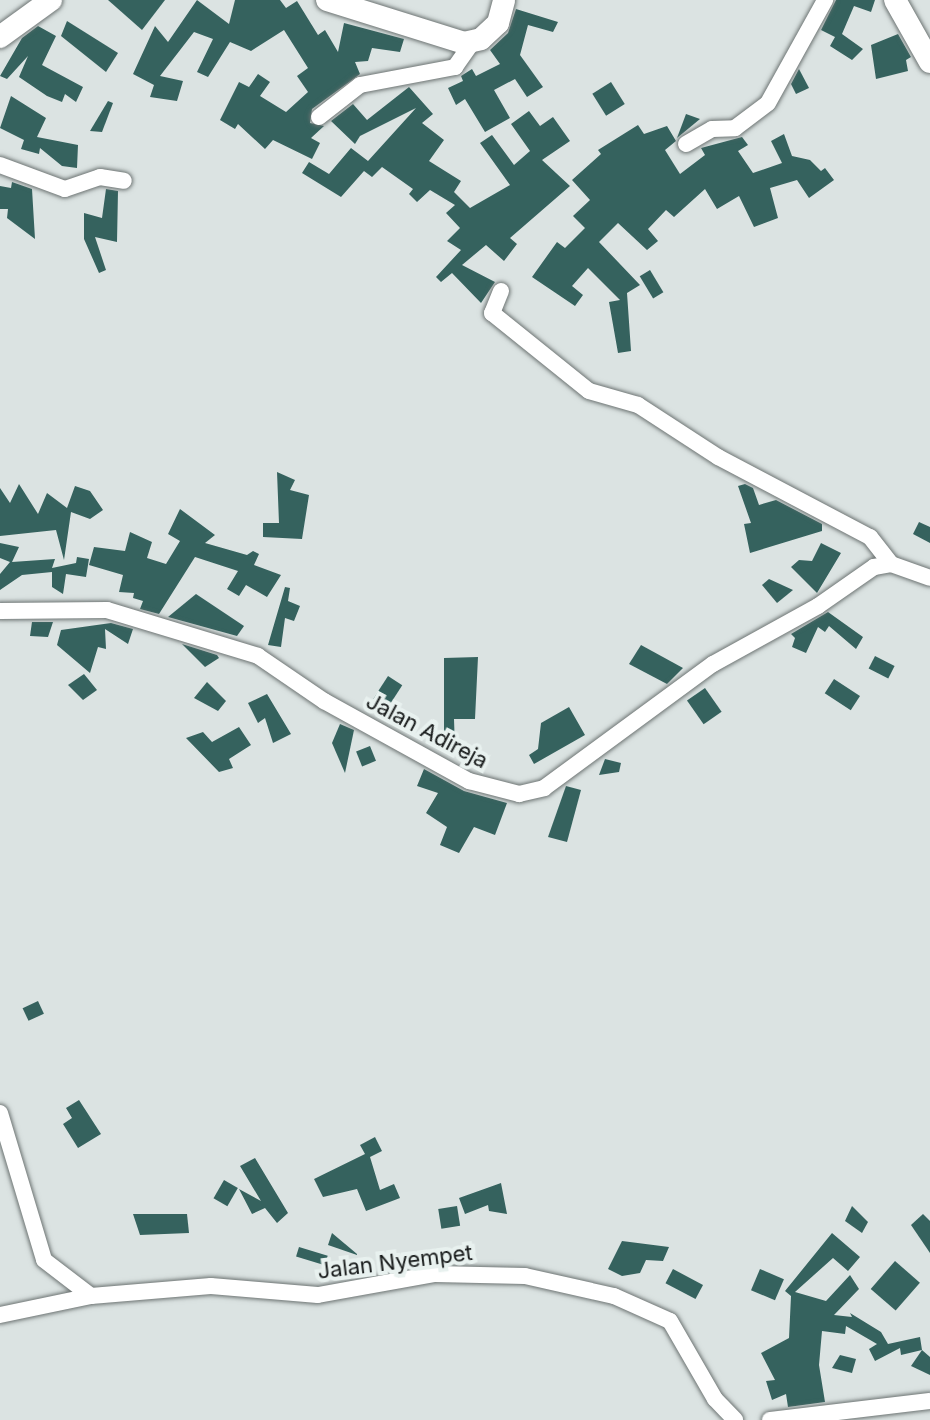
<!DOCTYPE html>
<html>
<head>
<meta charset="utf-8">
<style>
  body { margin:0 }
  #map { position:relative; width:930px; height:1420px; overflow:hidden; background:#dbe3e2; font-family:Inter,sans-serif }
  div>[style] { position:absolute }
  .building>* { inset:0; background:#35625e; transform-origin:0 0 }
  .roads { filter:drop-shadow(0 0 2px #6d7473) drop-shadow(0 0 2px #6d7473) }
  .street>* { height:16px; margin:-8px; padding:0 8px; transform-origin:8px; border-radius:8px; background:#fff }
  .secondary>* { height:22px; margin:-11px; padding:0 11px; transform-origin:11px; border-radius:11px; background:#fff }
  span { translate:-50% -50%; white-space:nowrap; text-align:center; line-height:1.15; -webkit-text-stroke:8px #e8f1ef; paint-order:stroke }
  .street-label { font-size:22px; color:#171a1a }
</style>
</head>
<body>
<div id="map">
  <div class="building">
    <i style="clip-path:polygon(108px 0,165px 0,142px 30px)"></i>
    <i style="clip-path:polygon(197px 0,229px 24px,235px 0,280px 0,286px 8px,297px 1px,318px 35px,325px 30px,338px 52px,344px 23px,404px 39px,400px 52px,372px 48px,368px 61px,355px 62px,360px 74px,312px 109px,310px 123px,324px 126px,311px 138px,320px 143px,312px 159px,273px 140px,265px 149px,238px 124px,235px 129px,220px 120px,239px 82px,249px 87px,258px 74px,270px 82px,260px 96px,286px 112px,308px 92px,297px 76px,308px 68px,284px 30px,251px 51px,230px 42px,208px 77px,197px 72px,213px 39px,194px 32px,160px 76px,183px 81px,177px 101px,150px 97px,154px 85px,133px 74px,155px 26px,168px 42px)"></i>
    <i style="clip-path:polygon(836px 0,875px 0,871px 12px,854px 6px,842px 34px,863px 49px,852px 60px,830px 46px,835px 37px,821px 30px)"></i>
    <i style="clip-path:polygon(516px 9px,558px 22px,553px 32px,528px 25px,520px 55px,543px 87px,527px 97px,515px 79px,494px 90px,510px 118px,485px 132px,465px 99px,456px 105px,448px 88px,463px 81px,461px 76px,472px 69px,476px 76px,500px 64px,490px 50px,508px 33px)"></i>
    <i style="clip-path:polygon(67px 21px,118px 53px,106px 72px,61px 36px)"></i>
    <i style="clip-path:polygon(38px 26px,56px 36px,42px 65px,83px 87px,76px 102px,65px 94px,62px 102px,47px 96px,19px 77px,28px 56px,7px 79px,0 76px,22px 38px)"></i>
    <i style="clip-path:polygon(898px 34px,911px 57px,906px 60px,908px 71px,876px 79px,871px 45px)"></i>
    <i style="clip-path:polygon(799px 69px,809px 88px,796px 94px,791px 84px)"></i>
    <i style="left:611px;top:82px;width:26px;height:22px;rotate:58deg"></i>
    <i style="clip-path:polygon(409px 87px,433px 114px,422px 123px,444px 140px,429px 161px,461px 181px,454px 192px,470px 208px,510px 185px,480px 143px,492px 135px,514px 165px,530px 151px,511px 124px,529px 111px,540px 126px,553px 117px,570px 141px,542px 160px,570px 186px,510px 238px,517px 244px,504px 261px,486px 245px,462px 265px,495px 282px,481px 303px,452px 273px,441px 282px,436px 277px,461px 250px,447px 241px,460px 228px,446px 213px,455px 205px,430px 190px,417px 202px,409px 194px,413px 189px,382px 167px,372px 177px,364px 171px,341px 197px,302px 173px,309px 162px,329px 174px,351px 148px,368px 161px,416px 108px,360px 136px,355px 144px,331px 121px,353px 104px,367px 120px)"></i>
    <i style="clip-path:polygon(11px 96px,46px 118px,37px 137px,78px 145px,77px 168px,62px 166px,40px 148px,39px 154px,21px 149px,24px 140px,0 128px)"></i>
    <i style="clip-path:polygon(108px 101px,113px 103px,102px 132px,90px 131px)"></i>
    <i style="clip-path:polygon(686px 114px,700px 119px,677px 138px)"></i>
    <i style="clip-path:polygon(638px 125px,644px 134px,667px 126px,676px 141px,665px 150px,680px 174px,705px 155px,701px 148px,742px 137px,748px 145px,738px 151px,753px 173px,782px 163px,771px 141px,784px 134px,792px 156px,810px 160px,821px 171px,825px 168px,834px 180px,809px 198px,797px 180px,770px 188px,778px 218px,754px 227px,739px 196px,717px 209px,705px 189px,674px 217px,666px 210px,648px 229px,658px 241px,647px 250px,618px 223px,599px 242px,640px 285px,627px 293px,631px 351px,618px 353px,609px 302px,620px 300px,588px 268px,572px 286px,583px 295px,575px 306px,532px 277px,557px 242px,565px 248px,585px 228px,573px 216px,590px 200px,572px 180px,601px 154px,598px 150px)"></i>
    <i style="clip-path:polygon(12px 182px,32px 189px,35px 239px,7px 218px,8px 209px,0 209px,0 186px,11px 188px)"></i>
    <i style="clip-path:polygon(106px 189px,118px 191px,117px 242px,95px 237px,106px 270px,99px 273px,84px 239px,84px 213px,102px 218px)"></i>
    <i style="left:650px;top:270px;width:26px;height:12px;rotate:59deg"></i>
    <i style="clip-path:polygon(277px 472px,295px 480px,290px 490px,309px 495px,302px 539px,263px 537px,263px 523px,279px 523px)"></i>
    <i style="clip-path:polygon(19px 484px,38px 514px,47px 493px,67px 508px,75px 486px,90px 491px,103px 510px,90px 519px,71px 512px,64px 560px,56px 530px,0 536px,0 488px,10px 503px)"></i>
    <i style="clip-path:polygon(745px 484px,753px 488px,759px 505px,776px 500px,822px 524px,822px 531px,750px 553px,744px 524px,751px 523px,738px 486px)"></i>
    <i style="clip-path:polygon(180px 509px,215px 535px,205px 543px,247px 555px,253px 551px,259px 554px,254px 565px,281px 575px,267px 597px,246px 585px,239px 596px,227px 589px,238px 571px,195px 557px,159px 614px,140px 609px,143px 601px,133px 598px,134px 593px,119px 592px,123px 575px,89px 565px,94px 547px,125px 551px,130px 532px,152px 542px,147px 558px,166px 564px,180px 541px,168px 534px)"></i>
    <i style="clip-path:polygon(919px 522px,930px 527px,930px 543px,913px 534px)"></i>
    <i style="clip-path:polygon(0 543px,19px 547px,12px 562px,55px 559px,52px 568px,76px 563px,77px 557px,89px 559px,86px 577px,66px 574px,63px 594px,52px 587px,52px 572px,22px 575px,0 590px,0 574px,10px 562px,0 558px)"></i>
    <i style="clip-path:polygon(821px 543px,841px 553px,817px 593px,791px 567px,799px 560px,812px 561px)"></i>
    <i style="clip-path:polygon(769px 579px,793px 590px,777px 603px,762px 585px)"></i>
    <i style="clip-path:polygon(285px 587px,290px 588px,288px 601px,300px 606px,294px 621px,285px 618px,281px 647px,268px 645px)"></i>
    <i style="clip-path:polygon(196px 594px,244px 626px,237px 636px,168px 617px)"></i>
    <i style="clip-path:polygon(828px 612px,863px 637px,856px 649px,829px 626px,825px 632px,818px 627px,806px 653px,792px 647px,795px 638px,791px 634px)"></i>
    <i style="clip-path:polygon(32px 622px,53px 622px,48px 637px,30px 636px)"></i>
    <i style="clip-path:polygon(111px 623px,133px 629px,128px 644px,105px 629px,106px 649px,98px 647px,90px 673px,57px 645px,61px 630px)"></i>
    <i style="clip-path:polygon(182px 644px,217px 655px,219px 658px,205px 667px)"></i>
    <i style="clip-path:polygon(641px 645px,683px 668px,667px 684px,629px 664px)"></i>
    <i style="left:875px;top:656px;width:22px;height:14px;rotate:27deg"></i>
    <i style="clip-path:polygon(478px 657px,475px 719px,454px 719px,455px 748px,444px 749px,444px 658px)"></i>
    <i style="clip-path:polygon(84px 674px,97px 690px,83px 700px,68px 685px)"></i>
    <i style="left:388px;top:676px;width:17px;height:27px;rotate:33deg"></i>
    <i style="left:834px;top:679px;width:31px;height:17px;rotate:33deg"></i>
    <i style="clip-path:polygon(207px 682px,226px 701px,218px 711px,194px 698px)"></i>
    <i style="left:705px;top:688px;width:29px;height:22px;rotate:55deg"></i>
    <i style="clip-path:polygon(267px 694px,291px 734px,273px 743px,265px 718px,258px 723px,248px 703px)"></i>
    <i style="clip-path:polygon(569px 707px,585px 735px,534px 764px,529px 755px,538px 749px,541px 723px)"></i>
    <i style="clip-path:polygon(340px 724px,354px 730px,345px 773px,332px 743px)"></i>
    <i style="clip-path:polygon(239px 727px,251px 745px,229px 759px,233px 768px,219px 772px,186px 738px,203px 732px,212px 742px)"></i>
    <i style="left:370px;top:746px;width:16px;height:15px;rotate:68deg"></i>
    <i style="clip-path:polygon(605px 759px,621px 763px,619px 772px,599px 775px)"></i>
    <i style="clip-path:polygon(424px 769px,464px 791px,507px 803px,495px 835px,474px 827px,459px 853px,440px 845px,447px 827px,426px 813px,438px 793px,417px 786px)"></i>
    <i style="clip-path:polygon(566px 786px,581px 790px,567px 842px,548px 837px)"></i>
    <i style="left:38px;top:1001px;width:14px;height:17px;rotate:65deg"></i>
    <i style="clip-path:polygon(79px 1100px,101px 1134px,78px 1148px,63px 1124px,72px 1118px,66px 1108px)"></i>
    <i style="clip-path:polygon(375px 1137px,382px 1151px,370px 1157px,380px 1190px,394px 1184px,400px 1198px,366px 1211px,357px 1189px,323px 1197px,314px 1179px,365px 1154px,360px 1145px)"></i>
    <i style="clip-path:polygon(255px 1158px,288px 1213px,277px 1223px,265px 1208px,252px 1214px,239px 1189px,261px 1201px,240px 1166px)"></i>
    <i style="left:224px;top:1180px;width:16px;height:21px;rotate:30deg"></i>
    <i style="clip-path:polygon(501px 1183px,507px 1214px,489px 1211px,488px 1205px,465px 1214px,459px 1198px)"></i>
    <i style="left:457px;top:1206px;width:20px;height:19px;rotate:81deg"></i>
    <i style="clip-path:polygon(852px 1206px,868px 1222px,862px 1233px,845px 1221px)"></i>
    <i style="clip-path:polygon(133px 1214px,187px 1214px,189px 1233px,140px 1235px)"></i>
    <i style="clip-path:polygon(923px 1214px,930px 1221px,930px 1253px,911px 1225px)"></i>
    <i style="clip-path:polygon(332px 1233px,357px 1254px,357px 1255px,328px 1245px)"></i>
    <i style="clip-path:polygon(832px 1233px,860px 1257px,848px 1271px,833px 1258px,795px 1292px,826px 1301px,850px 1275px,859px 1289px,834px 1315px,852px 1317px,850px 1313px,881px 1332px,888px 1344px,920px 1337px,922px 1350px,901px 1355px,900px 1348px,875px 1361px,869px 1349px,877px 1344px,846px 1326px,845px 1334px,822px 1331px,819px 1365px,825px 1402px,788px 1407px,786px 1394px,772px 1400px,766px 1381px,775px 1380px,761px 1353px,789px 1338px,791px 1296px,785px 1291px)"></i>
    <i style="clip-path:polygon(622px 1241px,669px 1247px,663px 1261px,646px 1260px,640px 1273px,622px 1276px,608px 1269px)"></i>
    <i style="left:299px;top:1247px;width:30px;height:10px;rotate:17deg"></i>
    <i style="left:895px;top:1261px;width:33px;height:37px;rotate:41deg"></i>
    <i style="left:673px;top:1269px;width:34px;height:16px;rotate:28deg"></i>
    <i style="left:760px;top:1269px;width:26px;height:23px;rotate:23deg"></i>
    <i style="clip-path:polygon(922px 1350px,930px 1357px,930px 1375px,911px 1366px)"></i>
    <i style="clip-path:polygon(840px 1355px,856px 1359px,852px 1373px,832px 1368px)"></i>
  </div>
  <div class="roads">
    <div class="street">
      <i style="left:319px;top:117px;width:52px;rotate:-38deg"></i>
      <i style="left:360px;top:85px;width:97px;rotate:-10.7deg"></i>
      <i style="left:455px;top:67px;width:32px;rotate:-55deg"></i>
      <i style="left:686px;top:144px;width:30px;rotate:-30deg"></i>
      <i style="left:712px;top:129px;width:23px;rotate:-2deg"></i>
      <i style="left:735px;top:128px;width:41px;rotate:-37.1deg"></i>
      <i style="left:768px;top:103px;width:118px;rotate:-61deg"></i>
      <i style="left:0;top:165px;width:69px;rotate:20.3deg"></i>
      <i style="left:65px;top:189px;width:37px;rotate:-19deg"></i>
      <i style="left:100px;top:177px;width:24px;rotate:9deg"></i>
      <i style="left:501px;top:291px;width:24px;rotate:112deg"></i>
      <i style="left:492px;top:313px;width:124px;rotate:38.8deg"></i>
      <i style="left:589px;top:391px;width:51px;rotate:15.9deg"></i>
      <i style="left:638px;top:405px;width:95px;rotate:33deg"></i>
      <i style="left:718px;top:457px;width:172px;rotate:27.8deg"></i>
      <i style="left:870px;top:537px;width:34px;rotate:52deg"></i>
      <i style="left:0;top:611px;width:107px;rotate:-0.5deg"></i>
      <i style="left:107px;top:610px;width:158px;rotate:16.9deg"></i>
      <i style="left:258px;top:656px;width:80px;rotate:34.3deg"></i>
      <i style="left:324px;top:701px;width:166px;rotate:28.9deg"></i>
      <i style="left:469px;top:781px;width:52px;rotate:14.6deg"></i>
      <i style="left:519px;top:794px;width:26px;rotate:-13deg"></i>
      <i style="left:544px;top:788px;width:210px;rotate:-36.3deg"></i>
      <i style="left:713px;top:664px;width:120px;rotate:-28.9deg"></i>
      <i style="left:818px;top:606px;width:68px;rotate:-34.9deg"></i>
      <i style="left:874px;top:567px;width:17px;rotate:-10deg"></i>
      <i style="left:891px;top:564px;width:41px;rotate:19.7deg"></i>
      <i style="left:0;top:1113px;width:153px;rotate:73.3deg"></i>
      <i style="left:44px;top:1260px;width:59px;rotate:37.5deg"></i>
      <i style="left:0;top:1315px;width:93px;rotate:-11.8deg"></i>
      <i style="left:91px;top:1296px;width:120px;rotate:-4.8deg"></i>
      <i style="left:211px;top:1286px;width:107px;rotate:4.8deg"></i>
      <i style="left:318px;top:1295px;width:119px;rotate:-10.2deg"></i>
      <i style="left:435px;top:1274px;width:90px;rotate:1.3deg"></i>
      <i style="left:525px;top:1276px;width:91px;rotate:12.7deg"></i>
      <i style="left:614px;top:1296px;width:61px;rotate:24.1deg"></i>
      <i style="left:670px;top:1321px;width:90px;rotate:60deg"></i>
      <i style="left:715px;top:1399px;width:29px;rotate:46deg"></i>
      <i style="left:770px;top:1420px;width:161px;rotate:-6.8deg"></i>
    </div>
    <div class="secondary">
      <i style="left:327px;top:0;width:144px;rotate:17.4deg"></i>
      <i style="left:464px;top:43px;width:17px;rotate:-13deg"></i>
      <i style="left:481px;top:39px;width:23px;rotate:-43deg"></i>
      <i style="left:498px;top:23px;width:24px;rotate:-75deg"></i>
      <i style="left:895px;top:0;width:71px;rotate:60.6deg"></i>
      <i style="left:0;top:37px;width:63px;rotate:-36deg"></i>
    </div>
  </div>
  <div class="street-label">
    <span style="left:427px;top:731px;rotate:28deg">Jalan Adireja</span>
    <span style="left:395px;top:1262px;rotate:-7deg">Jalan Nyempet</span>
  </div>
</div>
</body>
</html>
